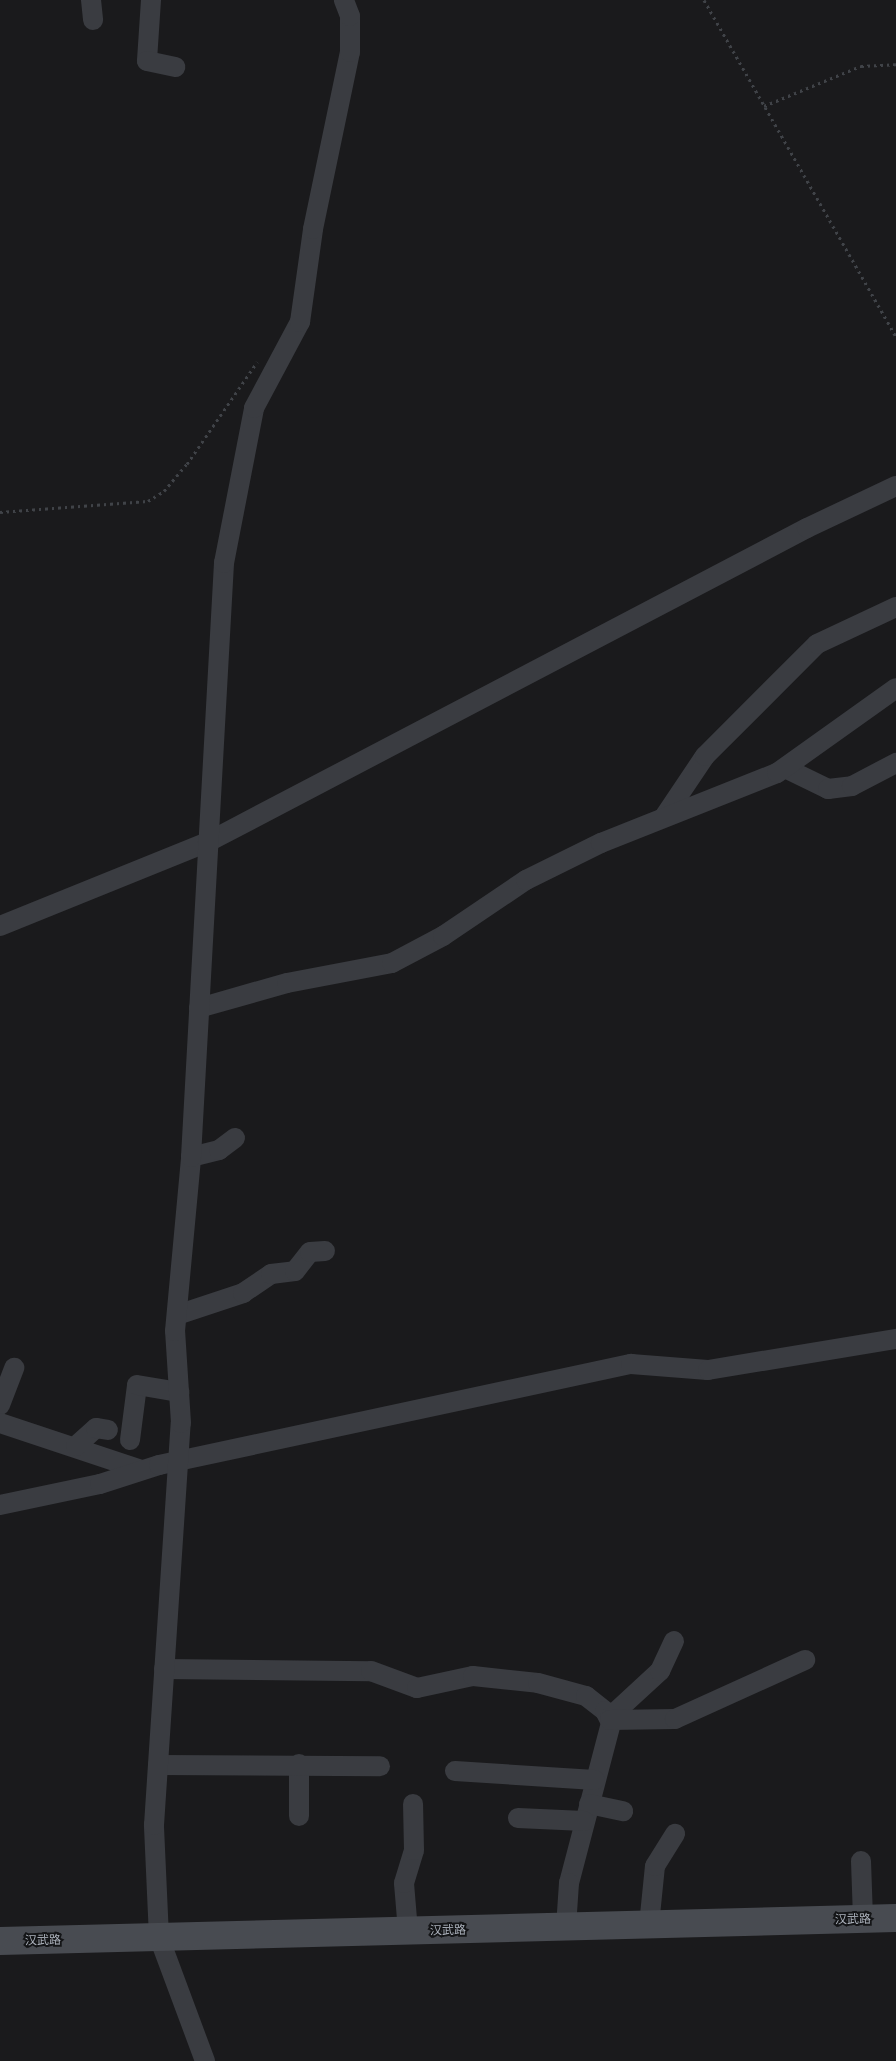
<!DOCTYPE html>
<html>
<head>
<meta charset="utf-8">
<style>
  body { margin:0 }
  #map { position:relative; width:896px; height:2061px; overflow:hidden; background:#1a1a1c; font-family:"Golos Text","Noto Sans SC",sans-serif }
  div>[style] { position:absolute }
  .path>* { height:3px; margin-top:-1.5px; transform-origin:0; background:repeating-linear-gradient(90deg,#404348 0 2.5px,transparent 0 6.5px) }
  .street>* { height:20px; margin:-10px; padding:0 10px; transform-origin:10px; border-radius:10px; background:#3a3c41 }
  .secondary>* { height:28px; margin:-14px; padding:0 14px; transform-origin:14px; border-radius:14px; background:#484b51 }
  span { translate:-50% -50%; white-space:nowrap; text-align:center; line-height:1.15; -webkit-text-stroke:4px #141517; paint-order:stroke }
  .street-label { font-size:12px; color:#acb2bc }
</style>
</head>
<body>
<div id="map">
  <div class="path">
    <i style="left:704px;top:0;width:387px;rotate:60.3deg"></i>
    <i style="left:764px;top:106px;width:105px;rotate:-22.4deg"></i>
    <i style="left:861px;top:66px;width:35px;rotate:-3deg"></i>
    <i style="left:0;top:512px;width:148px;rotate:-4.3deg"></i>
    <i style="left:148px;top:501px;width:19px;rotate:-32deg"></i>
    <i style="left:164px;top:491px;width:35px;rotate:-50deg"></i>
    <i style="left:187px;top:464px;width:124px;rotate:-55.5deg"></i>
  </div>
  <div class="street">
    <i style="left:91px;top:0;width:20px;rotate:84deg"></i>
    <i style="left:151px;top:0;width:61px;rotate:93.8deg"></i>
    <i style="left:147px;top:61px;width:29px;rotate:12deg"></i>
    <i style="left:785px;top:768px;width:48px;rotate:26deg"></i>
    <i style="left:828px;top:789px;width:24px;rotate:-7deg"></i>
    <i style="left:852px;top:786px;width:50px;rotate:-27.6deg"></i>
    <i style="left:664px;top:817px;width:73px;rotate:-56.1deg"></i>
    <i style="left:705px;top:756px;width:158px;rotate:-45deg"></i>
    <i style="left:817px;top:644px;width:87px;rotate:-25.1deg"></i>
    <i style="left:0;top:926px;width:224px;rotate:-22deg"></i>
    <i style="left:208px;top:842px;width:676px;rotate:-27.66deg"></i>
    <i style="left:807px;top:528px;width:98px;rotate:-25.3deg"></i>
    <i style="left:199px;top:1008px;width:91px;rotate:-15.9deg"></i>
    <i style="left:287px;top:983px;width:107px;rotate:-10.8deg"></i>
    <i style="left:392px;top:963px;width:58px;rotate:-27.9deg"></i>
    <i style="left:443px;top:936px;width:100px;rotate:-34deg"></i>
    <i style="left:526px;top:880px;width:84px;rotate:-26.3deg"></i>
    <i style="left:601px;top:843px;width:189px;rotate:-21.7deg"></i>
    <i style="left:777px;top:773px;width:146px;rotate:-35.5deg"></i>
    <i style="left:191px;top:1157px;width:29px;rotate:-14deg"></i>
    <i style="left:219px;top:1150px;width:20px;rotate:-37deg"></i>
    <i style="left:177px;top:1315px;width:70px;rotate:-18.4deg"></i>
    <i style="left:243px;top:1293px;width:34px;rotate:-34deg"></i>
    <i style="left:271px;top:1274px;width:24px;rotate:-7deg"></i>
    <i style="left:295px;top:1271px;width:24px;rotate:-52deg"></i>
    <i style="left:310px;top:1252px;width:15px;rotate:-4deg"></i>
    <i style="left:0;top:1405px;width:40px;rotate:-69deg"></i>
    <i style="left:0;top:1423px;width:149px;rotate:18.4deg"></i>
    <i style="left:130px;top:1440px;width:55px;rotate:-82.7deg"></i>
    <i style="left:137px;top:1385px;width:43px;rotate:9.5deg"></i>
    <i style="left:76px;top:1446px;width:27px;rotate:-42deg"></i>
    <i style="left:96px;top:1428px;width:12px;rotate:9deg"></i>
    <i style="left:0;top:1505px;width:102px;rotate:-11.9deg"></i>
    <i style="left:100px;top:1484px;width:62px;rotate:-17.9deg"></i>
    <i style="left:159px;top:1465px;width:483px;rotate:-12.1deg"></i>
    <i style="left:631px;top:1364px;width:77px;rotate:4.5deg"></i>
    <i style="left:708px;top:1370px;width:191px;rotate:-9.4deg"></i>
    <i style="left:164px;top:1669px;width:207px;rotate:0.6deg"></i>
    <i style="left:371px;top:1671px;width:49px;rotate:20.3deg"></i>
    <i style="left:417px;top:1688px;width:57px;rotate:-12.1deg"></i>
    <i style="left:473px;top:1676px;width:65px;rotate:6.1deg"></i>
    <i style="left:538px;top:1683px;width:50px;rotate:15.2deg"></i>
    <i style="left:586px;top:1696px;width:24px;rotate:38deg"></i>
    <i style="left:605px;top:1711px;width:13px;rotate:63deg"></i>
    <i style="left:611px;top:1723px;width:165px;rotate:104.7deg"></i>
    <i style="left:569px;top:1883px;width:44px;rotate:93.9deg"></i>
    <i style="left:610px;top:1717px;width:68px;rotate:-42.6deg"></i>
    <i style="left:660px;top:1671px;width:33px;rotate:-65deg"></i>
    <i style="left:610px;top:1720px;width:65px;rotate:-0.9deg"></i>
    <i style="left:675px;top:1719px;width:143px;rotate:-24.4deg"></i>
    <i style="left:299px;top:1764px;width:52px;rotate:90deg"></i>
    <i style="left:158px;top:1765px;width:222px;rotate:0.3deg"></i>
    <i style="left:455px;top:1771px;width:140px;rotate:3.7deg"></i>
    <i style="left:589px;top:1804px;width:35px;rotate:12deg"></i>
    <i style="left:518px;top:1818px;width:66px;rotate:2.6deg"></i>
    <i style="left:861px;top:1861px;width:58px;rotate:88deg"></i>
    <i style="left:649px;top:1925px;width:59px;rotate:-84.2deg"></i>
    <i style="left:655px;top:1866px;width:38px;rotate:-58deg"></i>
    <i style="left:408px;top:1931px;width:48px;rotate:-94.8deg"></i>
    <i style="left:404px;top:1883px;width:34px;rotate:-73deg"></i>
    <i style="left:414px;top:1850px;width:46px;rotate:-91.2deg"></i>
    <i style="left:205px;top:2061px;width:132px;rotate:-110.4deg"></i>
    <i style="left:159px;top:1937px;width:112px;rotate:-92.6deg"></i>
    <i style="left:154px;top:1825px;width:403px;rotate:-86.2deg"></i>
    <i style="left:181px;top:1423px;width:92px;rotate:-93.7deg"></i>
    <i style="left:175px;top:1331px;width:175px;rotate:-84.7deg"></i>
    <i style="left:191px;top:1157px;width:595px;rotate:-86.82deg"></i>
    <i style="left:224px;top:563px;width:158px;rotate:-79deg"></i>
    <i style="left:254px;top:408px;width:98px;rotate:-61.9deg"></i>
    <i style="left:300px;top:322px;width:94px;rotate:-82deg"></i>
    <i style="left:313px;top:229px;width:181px;rotate:-78.2deg"></i>
    <i style="left:350px;top:52px;width:36px;rotate:-90deg"></i>
    <i style="left:350px;top:16px;width:17px;rotate:-111deg"></i>
  </div>
  <div class="secondary">
    <i style="left:0;top:1941px;width:896px;rotate:-1.47deg"></i>
  </div>
  <div class="street-label">
    <span style="left:853px;top:1919px;rotate:-1deg">汉武路</span>
    <span style="left:448px;top:1930px;rotate:-1deg">汉武路</span>
    <span style="left:43px;top:1940px;rotate:-1deg">汉武路</span>
  </div>
</div>
</body>
</html>
